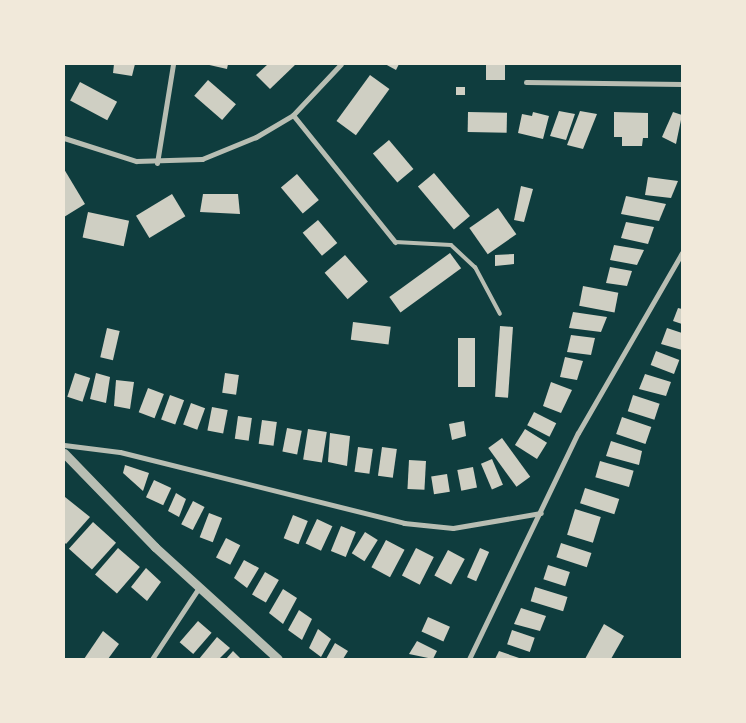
<!DOCTYPE html>
<html>
<head>
<meta charset="utf-8">
<style>
  body { margin:0 }
  #map { position:relative; width:746px; height:723px; overflow:hidden; background:#0f3d3e; font-family:"Work Sans",sans-serif }
  div>[style] { position:absolute }
  .building>* { inset:0; background:#cfcfc3; transform-origin:0 0 }
  .service>* { height:4px; margin:-2px; padding:0 2px; transform-origin:2px; border-radius:2px; background:#b8beb3 }
  .minor>* { height:5px; margin:-2.5px; padding:0 2.5px; transform-origin:2.5px; border-radius:2.5px; background:#b8beb3 }
  .tertiary>* { height:9px; margin:-4.5px; padding:0 4.5px; transform-origin:4.5px; border-radius:4.5px; background:#b8beb3 }
  span { translate:-50% -50%; white-space:nowrap; text-align:center; line-height:1.15; -webkit-text-stroke:4.5px #f1e9da; paint-order:stroke }
  .frame { position:absolute; inset:0; border:65px solid #f1e9da; pointer-events:none }
</style>
</head>
<body>
<div id="map">
  <div class="building">
    <i style="clip-path:polygon(114px 64px,135px 64px,132px 76px,113px 73px)"></i>
    <i style="clip-path:polygon(205px 64px,228px 64px,227px 69px)"></i>
    <i style="clip-path:polygon(268px 64px,296px 64px,270px 89px,256px 75px)"></i>
    <i style="clip-path:polygon(385px 64px,399px 64px,396px 70px)"></i>
    <i style="left:486px;top:64px;width:19px;height:16px"></i>
    <i style="left:370px;top:75px;width:24px;height:57px;rotate:36deg"></i>
    <i style="left:208px;top:80px;width:37px;height:21px;rotate:41deg"></i>
    <i style="left:80px;top:82px;width:42px;height:21px;rotate:28deg"></i>
    <i style="left:456px;top:87px;width:9px;height:8px"></i>
    <i style="clip-path:polygon(559px 111px,575px 114px,566px 140px,550px 136px)"></i>
    <i style="clip-path:polygon(580px 111px,597px 114px,583px 149px,567px 145px)"></i>
    <i style="left:468px;top:112px;width:39px;height:20px;rotate:1deg"></i>
    <i style="clip-path:polygon(533px 112px,549px 116px,543px 139px,518px 133px,522px 114px,532px 116px)"></i>
    <i style="clip-path:polygon(614px 112px,648px 113px,648px 138px,643px 138px,642px 146px,622px 146px,622px 137px,614px 137px)"></i>
    <i style="clip-path:polygon(673px 112px,682px 115px,676px 144px,662px 137px)"></i>
    <i style="left:389px;top:140px;width:38px;height:21px;rotate:50deg"></i>
    <i style="clip-path:polygon(64px 169px,85px 204px,64px 217px)"></i>
    <i style="left:434px;top:173px;width:56px;height:21px;rotate:50deg"></i>
    <i style="left:297px;top:174px;width:34px;height:21px;rotate:50deg"></i>
    <i style="clip-path:polygon(648px 177px,678px 181px,671px 198px,645px 195px)"></i>
    <i style="clip-path:polygon(521px 186px,533px 189px,524px 222px,514px 220px)"></i>
    <i style="left:172px;top:194px;width:26px;height:42px;rotate:59deg"></i>
    <i style="clip-path:polygon(203px 194px,238px 194px,240px 214px,200px 212px)"></i>
    <i style="clip-path:polygon(626px 196px,666px 204px,659px 221px,621px 214px)"></i>
    <i style="left:498px;top:208px;width:32px;height:35px;rotate:55deg"></i>
    <i style="left:88px;top:212px;width:42px;height:26px;rotate:12deg"></i>
    <i style="left:318px;top:220px;width:30px;height:20px;rotate:50deg"></i>
    <i style="clip-path:polygon(626px 222px,654px 227px,648px 244px,621px 238px)"></i>
    <i style="clip-path:polygon(614px 245px,644px 250px,637px 265px,610px 260px)"></i>
    <i style="left:450px;top:253px;width:19px;height:75px;rotate:54deg"></i>
    <i style="clip-path:polygon(514px 254px,514px 264px,495px 266px,495px 255px)"></i>
    <i style="left:345px;top:255px;width:35px;height:27px;rotate:49deg"></i>
    <i style="clip-path:polygon(610px 267px,632px 271px,627px 286px,606px 283px)"></i>
    <i style="left:583px;top:286px;width:36px;height:20px;rotate:11deg"></i>
    <i style="clip-path:polygon(678px 308px,682px 309px,682px 324px,673px 321px)"></i>
    <i style="clip-path:polygon(573px 312px,607px 317px,601px 332px,569px 328px)"></i>
    <i style="left:353px;top:322px;width:38px;height:18px;rotate:7deg"></i>
    <i style="left:500px;top:326px;width:13px;height:71px;rotate:4deg"></i>
    <i style="left:107px;top:328px;width:13px;height:30px;rotate:13deg"></i>
    <i style="clip-path:polygon(667px 328px,682px 333px,682px 350px,661px 344px)"></i>
    <i style="clip-path:polygon(571px 335px,595px 338px,591px 355px,567px 352px)"></i>
    <i style="left:475px;top:338px;width:49px;height:17px;rotate:90deg"></i>
    <i style="left:656px;top:351px;width:25px;height:15px;rotate:21deg"></i>
    <i style="clip-path:polygon(565px 357px,583px 361px,577px 380px,560px 377px)"></i>
    <i style="left:75px;top:373px;width:16px;height:25px;rotate:18deg"></i>
    <i style="clip-path:polygon(96px 373px,110px 377px,106px 403px,90px 399px)"></i>
    <i style="left:225px;top:373px;width:14px;height:20px;rotate:8deg"></i>
    <i style="clip-path:polygon(645px 374px,671px 382px,666px 396px,639px 389px)"></i>
    <i style="clip-path:polygon(116px 380px,134px 382px,130px 409px,114px 406px)"></i>
    <i style="clip-path:polygon(551px 382px,572px 390px,561px 413px,543px 406px)"></i>
    <i style="left:148px;top:388px;width:17px;height:26px;rotate:21deg"></i>
    <i style="left:170px;top:395px;width:15px;height:26px;rotate:20deg"></i>
    <i style="left:633px;top:395px;width:28px;height:17px;rotate:18deg"></i>
    <i style="left:191px;top:403px;width:15px;height:23px;rotate:20deg"></i>
    <i style="left:212px;top:407px;width:16px;height:24px;rotate:11deg"></i>
    <i style="left:534px;top:412px;width:25px;height:15px;rotate:27deg"></i>
    <i style="left:238px;top:416px;width:14px;height:23px;rotate:8deg"></i>
    <i style="left:622px;top:417px;width:31px;height:18px;rotate:19deg"></i>
    <i style="left:262px;top:420px;width:15px;height:24px;rotate:8deg"></i>
    <i style="clip-path:polygon(464px 421px,466px 436px,452px 440px,449px 424px)"></i>
    <i style="left:287px;top:428px;width:15px;height:24px;rotate:11deg"></i>
    <i style="left:308px;top:429px;width:19px;height:31px;rotate:9deg"></i>
    <i style="left:525px;top:429px;width:26px;height:19px;rotate:32deg"></i>
    <i style="clip-path:polygon(330px 433px,350px 436px,347px 466px,328px 462px)"></i>
    <i style="left:502px;top:438px;width:48px;height:17px;rotate:54deg"></i>
    <i style="clip-path:polygon(611px 441px,642px 451px,639px 465px,606px 456px)"></i>
    <i style="left:358px;top:447px;width:15px;height:25px;rotate:8deg"></i>
    <i style="left:382px;top:447px;width:15px;height:29px;rotate:8deg"></i>
    <i style="left:492px;top:459px;width:28px;height:12px;rotate:67deg"></i>
    <i style="left:409px;top:460px;width:17px;height:29px;rotate:3deg"></i>
    <i style="left:600px;top:461px;width:35px;height:17px;rotate:16deg"></i>
    <i style="clip-path:polygon(125px 465px,149px 473px,143px 491px,123px 473px)"></i>
    <i style="left:473px;top:467px;width:21px;height:16px;rotate:79deg"></i>
    <i style="left:447px;top:474px;width:18px;height:16px;rotate:81deg"></i>
    <i style="left:154px;top:480px;width:19px;height:19px;rotate:25deg"></i>
    <i style="left:585px;top:488px;width:36px;height:16px;rotate:18deg"></i>
    <i style="clip-path:polygon(176px 493px,186px 499px,179px 517px,168px 511px)"></i>
    <i style="clip-path:polygon(65px 497px,90px 517px,66px 544px,64px 542px)"></i>
    <i style="left:193px;top:501px;width:13px;height:26px;rotate:27deg"></i>
    <i style="left:575px;top:509px;width:27px;height:27px;rotate:17deg"></i>
    <i style="left:209px;top:513px;width:14px;height:26px;rotate:21deg"></i>
    <i style="left:293px;top:515px;width:16px;height:25px;rotate:22deg"></i>
    <i style="left:317px;top:519px;width:17px;height:27px;rotate:25deg"></i>
    <i style="left:93px;top:522px;width:31px;height:36px;rotate:42deg"></i>
    <i style="left:341px;top:526px;width:16px;height:27px;rotate:22deg"></i>
    <i style="left:365px;top:532px;width:15px;height:25px;rotate:32deg"></i>
    <i style="left:226px;top:538px;width:16px;height:22px;rotate:27deg"></i>
    <i style="left:386px;top:540px;width:21px;height:31px;rotate:28deg"></i>
    <i style="left:561px;top:543px;width:32px;height:15px;rotate:18deg"></i>
    <i style="left:118px;top:548px;width:29px;height:35px;rotate:41deg"></i>
    <i style="left:416px;top:548px;width:20px;height:31px;rotate:27deg"></i>
    <i style="left:480px;top:548px;width:10px;height:32px;rotate:24deg"></i>
    <i style="left:448px;top:550px;width:19px;height:29px;rotate:28deg"></i>
    <i style="clip-path:polygon(244px 560px,259px 568px,247px 588px,234px 578px)"></i>
    <i style="left:548px;top:565px;width:23px;height:15px;rotate:18deg"></i>
    <i style="clip-path:polygon(146px 568px,161px 582px,147px 601px,131px 587px)"></i>
    <i style="left:265px;top:572px;width:16px;height:26px;rotate:30deg"></i>
    <i style="left:535px;top:587px;width:34px;height:15px;rotate:17deg"></i>
    <i style="clip-path:polygon(283px 589px,297px 598px,283px 624px,269px 613px)"></i>
    <i style="clip-path:polygon(521px 608px,546px 616px,540px 631px,514px 624px)"></i>
    <i style="clip-path:polygon(299px 610px,312px 619px,302px 640px,288px 630px)"></i>
    <i style="left:428px;top:617px;width:24px;height:16px;rotate:24deg"></i>
    <i style="left:198px;top:621px;width:18px;height:28px;rotate:41deg"></i>
    <i style="clip-path:polygon(604px 624px,624px 636px,611px 659px,585px 659px)"></i>
    <i style="clip-path:polygon(318px 629px,331px 639px,321px 657px,309px 648px)"></i>
    <i style="left:512px;top:630px;width:24px;height:15px;rotate:19deg"></i>
    <i style="clip-path:polygon(103px 631px,119px 644px,108px 659px,84px 659px)"></i>
    <i style="clip-path:polygon(217px 637px,230px 648px,219px 659px,199px 659px)"></i>
    <i style="clip-path:polygon(417px 641px,437px 651px,433px 659px,409px 654px)"></i>
    <i style="clip-path:polygon(335px 643px,348px 651px,343px 659px,326px 659px)"></i>
    <i style="clip-path:polygon(233px 651px,241px 659px,226px 659px)"></i>
    <i style="clip-path:polygon(499px 651px,522px 659px,495px 659px)"></i>
  </div>
  <div class="service">
    <i style="left:395px;top:242px;width:56px;rotate:3.1deg"></i>
    <i style="left:451px;top:245px;width:33px;rotate:43deg"></i>
    <i style="left:475px;top:267px;width:53px;rotate:62deg"></i>
  </div>
  <div class="minor">
    <i style="left:526px;top:82px;width:156px;rotate:0.7deg"></i>
    <i style="left:293px;top:115px;width:163px;rotate:51.2deg"></i>
    <i style="left:64px;top:138px;width:76px;rotate:17.7deg"></i>
    <i style="left:136px;top:161px;width:66px;rotate:-1.7deg"></i>
    <i style="left:202px;top:159px;width:58px;rotate:-22.2deg"></i>
    <i style="left:256px;top:137px;width:43px;rotate:-30.7deg"></i>
    <i style="left:293px;top:115px;width:70px;rotate:-46.7deg"></i>
    <i style="left:157px;top:163px;width:100px;rotate:-80.8deg"></i>
    <i style="left:64px;top:445px;width:56px;rotate:7.1deg"></i>
    <i style="left:120px;top:452px;width:293px;rotate:14deg"></i>
    <i style="left:404px;top:523px;width:49px;rotate:5.8deg"></i>
    <i style="left:453px;top:528px;width:89px;rotate:-9.7deg"></i>
    <i style="left:152px;top:659px;width:87px;rotate:-56.7deg"></i>
    <i style="left:469px;top:659px;width:251px;rotate:-64.3deg"></i>
    <i style="left:578px;top:433px;width:208px;rotate:-60deg"></i>
  </div>
  <div class="tertiary">
    <i style="left:64px;top:453px;width:131px;rotate:45.9deg"></i>
    <i style="left:155px;top:547px;width:166px;rotate:42.3deg"></i>
  </div>
  <div class="frame"></div>
</div>
</body>
</html>
